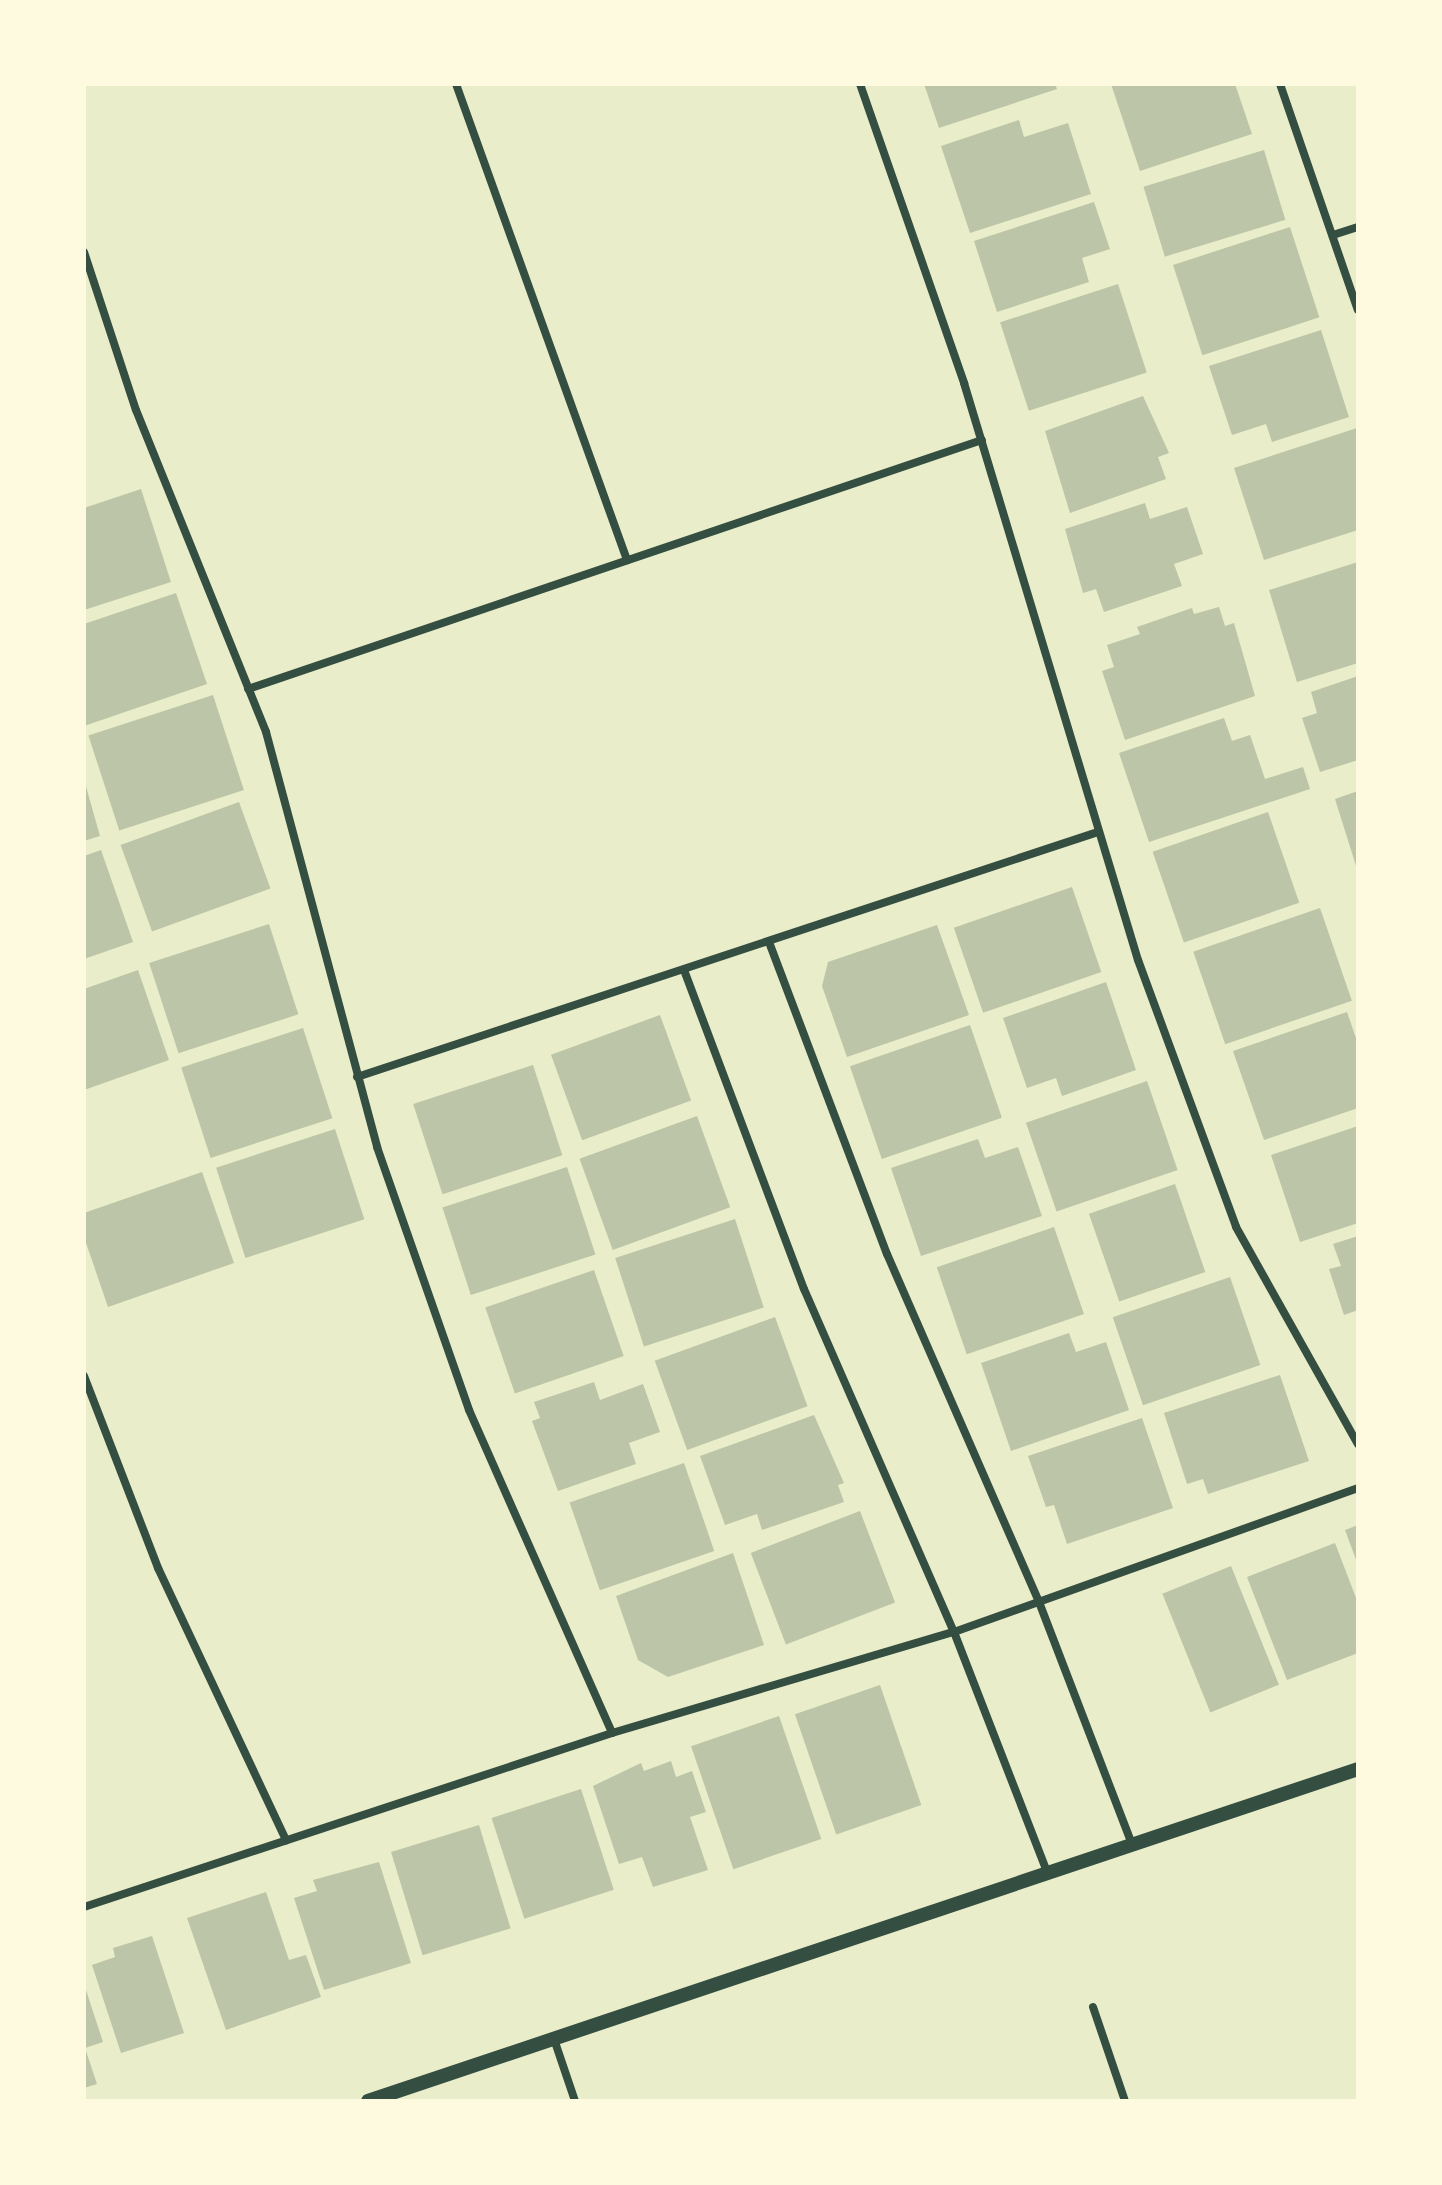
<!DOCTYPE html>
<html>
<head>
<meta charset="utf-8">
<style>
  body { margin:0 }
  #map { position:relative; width:1442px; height:2185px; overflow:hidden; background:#e9edc9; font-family:"PT Sans",sans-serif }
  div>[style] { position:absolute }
  .building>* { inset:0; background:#bcc5a7; transform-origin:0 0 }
  .minor>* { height:8px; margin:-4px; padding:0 4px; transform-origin:4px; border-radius:4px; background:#344e41 }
  .tertiary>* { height:14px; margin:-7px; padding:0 7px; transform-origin:7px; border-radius:7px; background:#344e41 }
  span { translate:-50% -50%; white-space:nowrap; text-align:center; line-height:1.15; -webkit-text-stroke:6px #fefae0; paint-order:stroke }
  .frame { position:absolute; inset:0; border:86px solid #fefae0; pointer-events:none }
</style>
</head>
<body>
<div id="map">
  <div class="building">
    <i style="clip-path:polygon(924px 84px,1055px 84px,1057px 89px,939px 128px)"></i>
    <i style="clip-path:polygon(1111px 84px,1235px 84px,1252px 134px,1140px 171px)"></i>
    <i style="clip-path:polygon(1019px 120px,1024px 137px,1068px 123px,1091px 194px,970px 233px,941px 146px)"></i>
    <i style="left:1264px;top:150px;width:73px;height:126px;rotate:73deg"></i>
    <i style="clip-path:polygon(1094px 202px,1110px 249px,1082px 258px,1089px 282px,997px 312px,974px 241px)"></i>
    <i style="left:1290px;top:227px;width:95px;height:123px;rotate:72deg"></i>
    <i style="left:1118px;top:284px;width:93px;height:124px;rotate:72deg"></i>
    <i style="clip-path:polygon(1321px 330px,1349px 417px,1272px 442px,1266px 424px,1232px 435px,1209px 366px)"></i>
    <i style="clip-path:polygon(1143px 396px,1169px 453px,1158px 457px,1166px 479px,1070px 513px,1045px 431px)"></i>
    <i style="clip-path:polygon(1357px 428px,1358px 530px,1264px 560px,1234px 468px)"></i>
    <i style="clip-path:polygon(141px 489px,171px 582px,84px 610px,84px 508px)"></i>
    <i style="clip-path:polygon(1145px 503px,1150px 519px,1187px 507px,1203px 554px,1174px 564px,1182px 586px,1104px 612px,1096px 589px,1083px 593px,1065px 529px)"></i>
    <i style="clip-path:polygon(1358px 562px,1358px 663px,1297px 682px,1269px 590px)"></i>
    <i style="clip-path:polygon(176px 593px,207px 684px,84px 726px,84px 624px)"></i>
    <i style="clip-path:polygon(1219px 607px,1225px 626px,1234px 623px,1255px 696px,1125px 740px,1102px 671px,1114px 667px,1107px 645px,1140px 634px,1137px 627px,1192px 608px,1194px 614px)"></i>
    <i style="clip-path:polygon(1358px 676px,1358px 760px,1320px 772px,1302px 718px,1317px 713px,1311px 692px)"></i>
    <i style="left:213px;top:695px;width:100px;height:131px;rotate:72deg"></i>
    <i style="clip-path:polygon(1224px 718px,1232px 741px,1250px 735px,1265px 779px,1303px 767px,1310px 789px,1149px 842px,1119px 753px)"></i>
    <i style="clip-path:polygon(85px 783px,100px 836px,84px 841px,84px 784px)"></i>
    <i style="clip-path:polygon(1358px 791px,1358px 869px,1357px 869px,1335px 799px)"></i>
    <i style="left:239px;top:802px;width:92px;height:126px;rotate:70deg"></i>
    <i style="left:1268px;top:812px;width:96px;height:122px;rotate:71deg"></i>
    <i style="clip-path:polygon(101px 850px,133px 942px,84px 959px,84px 856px)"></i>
    <i style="left:1072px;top:887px;width:90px;height:125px;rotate:71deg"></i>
    <i style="left:1320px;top:908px;width:98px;height:134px;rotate:71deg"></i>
    <i style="left:269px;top:924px;width:95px;height:126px;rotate:72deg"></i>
    <i style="clip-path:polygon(937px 925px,969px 1015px,847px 1057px,822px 986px,828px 962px)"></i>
    <i style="clip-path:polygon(138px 970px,169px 1060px,84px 1090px,84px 989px)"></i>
    <i style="clip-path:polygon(1106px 982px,1136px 1070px,1062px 1096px,1056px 1078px,1027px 1088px,1003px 1018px)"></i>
    <i style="clip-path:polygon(1347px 1012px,1358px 1044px,1358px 1108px,1264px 1140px,1233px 1051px)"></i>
    <i style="left:660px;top:1015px;width:91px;height:116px;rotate:70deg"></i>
    <i style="left:970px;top:1025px;width:98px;height:127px;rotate:71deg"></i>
    <i style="left:303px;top:1028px;width:95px;height:128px;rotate:72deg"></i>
    <i style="left:533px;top:1065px;width:95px;height:126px;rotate:72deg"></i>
    <i style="left:1147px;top:1081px;width:94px;height:128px;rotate:71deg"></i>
    <i style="left:697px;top:1116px;width:97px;height:125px;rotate:70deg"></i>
    <i style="clip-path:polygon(1358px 1126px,1358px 1223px,1300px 1242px,1271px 1155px)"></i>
    <i style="left:335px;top:1129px;width:95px;height:125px;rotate:72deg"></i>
    <i style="clip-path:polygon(978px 1139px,985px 1158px,1018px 1147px,1042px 1216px,921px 1256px,891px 1168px)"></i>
    <i style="left:567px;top:1167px;width:92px;height:131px;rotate:72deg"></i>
    <i style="clip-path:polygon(202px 1172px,234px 1263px,108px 1307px,84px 1237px,84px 1213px)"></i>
    <i style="left:1175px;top:1184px;width:93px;height:91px;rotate:71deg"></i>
    <i style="left:735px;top:1219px;width:93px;height:126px;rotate:72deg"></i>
    <i style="left:1054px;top:1227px;width:92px;height:124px;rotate:71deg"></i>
    <i style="clip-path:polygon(1358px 1236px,1358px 1310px,1344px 1315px,1329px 1269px,1341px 1266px,1333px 1244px)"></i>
    <i style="left:594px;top:1270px;width:91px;height:115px;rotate:71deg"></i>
    <i style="left:1230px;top:1277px;width:93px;height:124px;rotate:71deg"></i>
    <i style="left:775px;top:1317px;width:95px;height:128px;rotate:70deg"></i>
    <i style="clip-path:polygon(1069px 1333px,1076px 1352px,1106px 1342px,1129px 1410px,1011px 1451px,981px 1363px)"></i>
    <i style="clip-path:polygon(1280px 1375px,1309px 1461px,1208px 1494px,1203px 1479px,1187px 1484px,1164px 1413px)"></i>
    <i style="clip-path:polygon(594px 1382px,600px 1400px,643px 1384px,660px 1432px,629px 1443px,636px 1464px,558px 1491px,532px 1421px,540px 1418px,534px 1402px)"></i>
    <i style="clip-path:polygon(814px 1415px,844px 1483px,838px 1485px,844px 1502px,762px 1530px,757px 1514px,725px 1525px,700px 1456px)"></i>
    <i style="clip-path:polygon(1142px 1418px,1173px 1508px,1067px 1544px,1054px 1505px,1046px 1507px,1028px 1456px)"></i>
    <i style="left:684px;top:1463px;width:93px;height:121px;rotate:71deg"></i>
    <i style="left:860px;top:1511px;width:98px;height:117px;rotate:69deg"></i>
    <i style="clip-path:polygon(1358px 1525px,1358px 1565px,1345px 1530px)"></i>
    <i style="clip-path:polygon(1335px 1543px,1358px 1603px,1358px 1653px,1287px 1680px,1247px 1577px)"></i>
    <i style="clip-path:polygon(733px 1553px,764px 1645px,668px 1677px,638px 1660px,616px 1596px)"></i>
    <i style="left:1231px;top:1566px;width:128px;height:74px;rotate:68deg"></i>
    <i style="left:880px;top:1685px;width:127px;height:90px;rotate:71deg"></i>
    <i style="left:779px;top:1716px;width:130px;height:93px;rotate:71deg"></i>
    <i style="clip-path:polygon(671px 1761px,676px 1777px,692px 1771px,706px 1812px,690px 1817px,708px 1870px,653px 1887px,642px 1857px,619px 1864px,593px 1786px,641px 1763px,644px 1771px)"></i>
    <i style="left:581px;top:1789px;width:106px;height:94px;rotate:72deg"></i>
    <i style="left:479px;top:1825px;width:108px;height:92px;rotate:73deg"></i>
    <i style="clip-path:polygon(379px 1862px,411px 1963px,324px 1990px,294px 1898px,317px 1891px,313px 1880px)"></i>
    <i style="clip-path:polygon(266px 1892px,289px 1960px,306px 1955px,321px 1997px,226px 2030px,187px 1918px)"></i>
    <i style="clip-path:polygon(152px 1936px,184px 2033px,121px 2053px,92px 1965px,115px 1957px,113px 1948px)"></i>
    <i style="clip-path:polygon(84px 1984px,103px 2042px,85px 2048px,97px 2084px,84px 2088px)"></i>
  </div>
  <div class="minor">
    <i style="left:456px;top:84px;width:506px;rotate:70.24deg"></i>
    <i style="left:860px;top:84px;width:317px;rotate:70.8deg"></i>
    <i style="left:964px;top:383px;width:603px;rotate:73.22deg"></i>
    <i style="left:1138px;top:960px;width:284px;rotate:69.8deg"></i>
    <i style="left:1236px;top:1227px;width:249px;rotate:60.7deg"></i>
    <i style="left:1280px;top:84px;width:239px;rotate:71deg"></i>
    <i style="left:1333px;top:235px;width:26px;rotate:-18deg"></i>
    <i style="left:84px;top:252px;width:166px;rotate:71.8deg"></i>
    <i style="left:136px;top:410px;width:347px;rotate:68deg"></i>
    <i style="left:266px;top:732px;width:430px;rotate:75deg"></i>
    <i style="left:377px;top:1147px;width:279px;rotate:70.7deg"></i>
    <i style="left:469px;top:1410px;width:353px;rotate:66.1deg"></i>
    <i style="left:248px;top:689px;width:775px;rotate:-18.74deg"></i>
    <i style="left:769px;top:942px;width:334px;rotate:69.3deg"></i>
    <i style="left:887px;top:1254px;width:380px;rotate:66.4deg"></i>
    <i style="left:1039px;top:1602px;width:259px;rotate:69deg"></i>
    <i style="left:684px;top:970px;width:341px;rotate:69.4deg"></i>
    <i style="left:804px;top:1289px;width:374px;rotate:66.4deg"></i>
    <i style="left:954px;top:1632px;width:257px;rotate:68.8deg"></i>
    <i style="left:357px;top:1077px;width:780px;rotate:-18.3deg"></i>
    <i style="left:84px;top:1376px;width:206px;rotate:68.9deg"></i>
    <i style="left:158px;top:1568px;width:301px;rotate:64.8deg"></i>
    <i style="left:84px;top:1907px;width:556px;rotate:-18.24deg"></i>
    <i style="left:612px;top:1733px;width:357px;rotate:-16.5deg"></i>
    <i style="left:954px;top:1632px;width:429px;rotate:-19.6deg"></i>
    <i style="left:1093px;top:2007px;width:99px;rotate:71.2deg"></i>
    <i style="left:554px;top:2039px;width:65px;rotate:71.3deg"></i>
  </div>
  <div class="tertiary">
    <i style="left:368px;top:2101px;width:1044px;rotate:-18.54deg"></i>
  </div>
  <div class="frame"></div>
</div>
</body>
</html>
